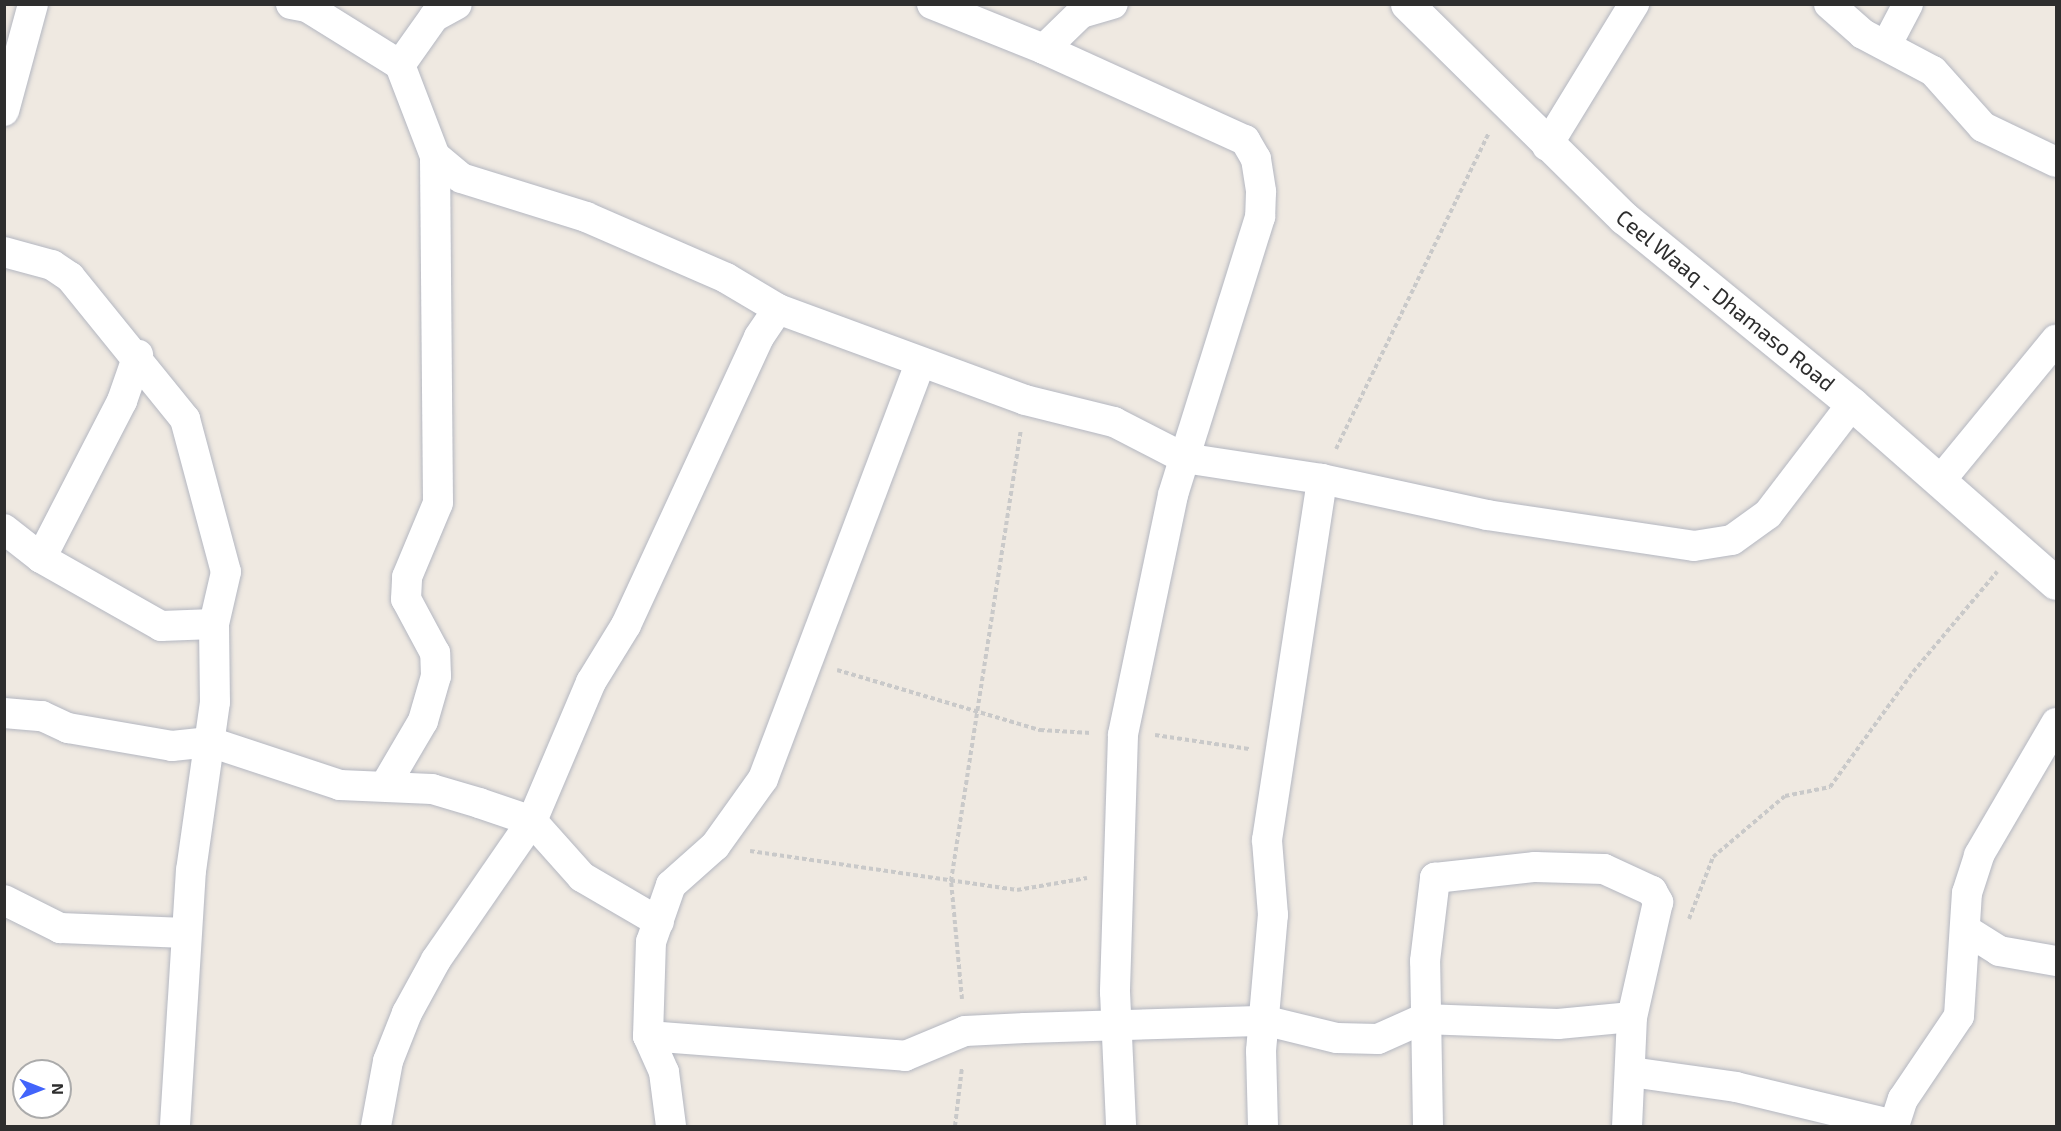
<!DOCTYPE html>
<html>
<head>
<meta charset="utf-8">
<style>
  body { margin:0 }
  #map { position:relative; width:2061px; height:1131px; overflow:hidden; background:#efe9e1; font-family:"Exo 2",sans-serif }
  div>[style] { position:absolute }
  .path>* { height:4px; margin-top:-2px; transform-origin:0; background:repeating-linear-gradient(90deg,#c9c9c9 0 4.5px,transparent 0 7.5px) }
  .roads { filter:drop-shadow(0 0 2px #b4b7c1) drop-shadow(0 0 2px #b4b7c1) }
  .street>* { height:30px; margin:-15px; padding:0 15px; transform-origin:15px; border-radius:15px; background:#fff }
  .secondary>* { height:33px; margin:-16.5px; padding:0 16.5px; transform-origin:16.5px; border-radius:16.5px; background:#fff }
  span { translate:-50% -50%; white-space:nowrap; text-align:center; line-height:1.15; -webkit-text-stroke:6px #fff; paint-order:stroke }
  .street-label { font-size:22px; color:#2e2e2e }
  .frame { position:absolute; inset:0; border:6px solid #2e2e2e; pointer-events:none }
  .north { position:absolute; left:12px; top:1059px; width:60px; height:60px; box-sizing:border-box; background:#fff; border:2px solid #ababab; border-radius:50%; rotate:90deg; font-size:16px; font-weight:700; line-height:24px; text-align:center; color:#2e2e2e }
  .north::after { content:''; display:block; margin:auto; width:21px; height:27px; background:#4264fb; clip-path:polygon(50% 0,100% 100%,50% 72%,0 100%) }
</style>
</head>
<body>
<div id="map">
  <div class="path">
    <i style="left:1336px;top:449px;width:352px;rotate:-64.2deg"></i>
    <i style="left:837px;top:670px;width:212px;rotate:16.5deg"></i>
    <i style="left:1040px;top:730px;width:51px;rotate:3.4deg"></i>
    <i style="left:1155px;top:735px;width:95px;rotate:8.5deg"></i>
    <i style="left:750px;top:851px;width:270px;rotate:8.3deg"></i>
    <i style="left:1017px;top:890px;width:71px;rotate:-9.7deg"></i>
    <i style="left:1689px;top:919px;width:66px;rotate:-68.8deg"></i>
    <i style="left:1713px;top:857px;width:94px;rotate:-40.3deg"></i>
    <i style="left:1785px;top:796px;width:46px;rotate:-11.3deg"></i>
    <i style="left:1830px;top:787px;width:142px;rotate:-54.2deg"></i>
    <i style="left:1913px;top:672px;width:131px;rotate:-50deg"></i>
    <i style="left:962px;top:999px;width:119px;rotate:-95.3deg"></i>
    <i style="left:951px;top:881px;width:455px;rotate:-81.2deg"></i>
    <i style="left:955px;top:1126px;width:59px;rotate:-83.2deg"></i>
  </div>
  <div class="roads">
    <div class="street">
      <i style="left:291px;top:4px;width:16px;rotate:11deg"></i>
      <i style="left:307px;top:7px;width:110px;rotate:31.9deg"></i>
      <i style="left:400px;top:65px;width:97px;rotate:69deg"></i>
      <i style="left:435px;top:156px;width:34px;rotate:40deg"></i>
      <i style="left:461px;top:178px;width:131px;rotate:17.3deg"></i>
      <i style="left:586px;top:217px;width:153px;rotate:23.5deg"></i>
      <i style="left:726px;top:278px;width:61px;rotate:30.8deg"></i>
      <i style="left:778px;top:309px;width:263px;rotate:20.2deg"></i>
      <i style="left:1025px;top:400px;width:92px;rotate:13.9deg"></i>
      <i style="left:1114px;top:422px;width:79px;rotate:27.2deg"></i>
      <i style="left:1184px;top:458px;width:140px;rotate:8.7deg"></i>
      <i style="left:1322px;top:479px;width:169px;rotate:12.3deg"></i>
      <i style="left:1487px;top:515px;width:209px;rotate:8.5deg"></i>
      <i style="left:1694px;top:546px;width:38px;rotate:-9deg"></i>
      <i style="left:1732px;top:540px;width:44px;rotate:-35.8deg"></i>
      <i style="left:1768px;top:514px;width:138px;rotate:-52.6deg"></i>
      <i style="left:932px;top:4px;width:121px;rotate:21.9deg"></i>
      <i style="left:1044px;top:49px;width:52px;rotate:-44.2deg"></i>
      <i style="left:1081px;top:13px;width:33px;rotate:-16deg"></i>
      <i style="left:1829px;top:4px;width:45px;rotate:41.4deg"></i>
      <i style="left:1863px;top:34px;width:79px;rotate:27.9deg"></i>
      <i style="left:1933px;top:71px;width:75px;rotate:48.2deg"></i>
      <i style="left:1983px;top:127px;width:81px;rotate:25.6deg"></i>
      <i style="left:1887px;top:44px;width:45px;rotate:-62.3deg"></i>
      <i style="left:1044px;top:49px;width:221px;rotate:24.4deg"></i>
      <i style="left:1245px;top:140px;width:22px;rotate:60deg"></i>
      <i style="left:1256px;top:159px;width:33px;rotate:81deg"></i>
      <i style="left:1261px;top:192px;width:25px;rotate:92deg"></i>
      <i style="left:1260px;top:217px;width:291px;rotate:107.4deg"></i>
      <i style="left:1173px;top:495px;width:245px;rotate:101.8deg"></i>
      <i style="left:1123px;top:735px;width:257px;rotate:91.8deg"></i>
      <i style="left:1115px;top:992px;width:134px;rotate:87.4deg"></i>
      <i style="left:400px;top:65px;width:59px;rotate:-54.7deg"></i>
      <i style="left:434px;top:17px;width:26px;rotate:-29deg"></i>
      <i style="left:4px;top:111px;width:111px;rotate:-74.8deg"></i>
      <i style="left:1547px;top:146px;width:167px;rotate:-58.5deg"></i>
      <i style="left:4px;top:252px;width:50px;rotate:15.2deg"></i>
      <i style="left:52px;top:265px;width:22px;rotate:34deg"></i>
      <i style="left:70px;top:277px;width:183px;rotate:51deg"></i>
      <i style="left:185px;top:419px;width:158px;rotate:75deg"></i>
      <i style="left:226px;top:572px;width:53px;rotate:103deg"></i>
      <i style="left:214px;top:624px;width:78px;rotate:89.3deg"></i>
      <i style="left:215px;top:702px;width:170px;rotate:98.1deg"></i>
      <i style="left:191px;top:870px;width:256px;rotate:93.6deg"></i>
      <i style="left:1940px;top:481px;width:183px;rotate:-50.6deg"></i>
      <i style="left:4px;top:529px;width:47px;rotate:38.1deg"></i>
      <i style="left:41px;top:558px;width:138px;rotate:29.5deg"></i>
      <i style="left:161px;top:626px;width:53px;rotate:-2.2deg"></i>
      <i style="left:41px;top:558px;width:177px;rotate:-62.7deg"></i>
      <i style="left:122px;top:401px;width:49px;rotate:-70.8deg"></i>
      <i style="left:4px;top:713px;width:38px;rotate:5deg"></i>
      <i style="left:42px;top:716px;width:29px;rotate:25deg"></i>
      <i style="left:68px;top:728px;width:106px;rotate:9.8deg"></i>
      <i style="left:172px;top:746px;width:38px;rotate:-6deg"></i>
      <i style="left:210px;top:742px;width:137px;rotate:18.3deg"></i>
      <i style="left:340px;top:785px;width:92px;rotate:2.5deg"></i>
      <i style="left:432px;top:789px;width:49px;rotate:16.6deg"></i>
      <i style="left:479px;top:803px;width:56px;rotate:18.8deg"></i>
      <i style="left:532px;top:821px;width:75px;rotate:48.2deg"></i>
      <i style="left:582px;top:877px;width:89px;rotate:30.3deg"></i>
      <i style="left:386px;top:784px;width:73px;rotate:-59.6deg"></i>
      <i style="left:423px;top:721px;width:47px;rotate:-73.9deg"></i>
      <i style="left:436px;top:676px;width:23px;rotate:-92deg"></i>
      <i style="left:435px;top:653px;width:61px;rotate:-118.2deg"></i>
      <i style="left:406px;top:599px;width:22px;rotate:-87deg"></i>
      <i style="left:407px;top:577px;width:80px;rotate:-67.3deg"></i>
      <i style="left:438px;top:503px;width:347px;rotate:-90.5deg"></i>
      <i style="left:4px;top:900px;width:63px;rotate:26.6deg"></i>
      <i style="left:60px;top:928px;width:126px;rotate:2.3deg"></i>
      <i style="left:1966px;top:930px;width:39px;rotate:32deg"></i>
      <i style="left:1999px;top:951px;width:58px;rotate:10deg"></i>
      <i style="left:648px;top:1036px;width:258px;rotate:4.4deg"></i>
      <i style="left:905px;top:1056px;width:65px;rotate:-22.6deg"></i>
      <i style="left:965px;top:1031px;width:60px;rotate:-2.9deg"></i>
      <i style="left:1025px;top:1028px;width:242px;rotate:-1.7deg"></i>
      <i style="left:1267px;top:1021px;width:72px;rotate:13.7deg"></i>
      <i style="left:1337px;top:1038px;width:41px;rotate:1.4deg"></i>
      <i style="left:1378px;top:1039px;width:49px;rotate:-24deg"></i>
      <i style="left:1423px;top:1019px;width:135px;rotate:2.1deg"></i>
      <i style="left:1558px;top:1024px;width:74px;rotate:-5.4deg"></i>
      <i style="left:1631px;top:1072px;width:106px;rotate:8.1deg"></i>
      <i style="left:1736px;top:1087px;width:163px;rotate:13.5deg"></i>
      <i style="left:376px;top:1126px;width:66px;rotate:-79.5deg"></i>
      <i style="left:388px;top:1061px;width:52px;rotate:-68.4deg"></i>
      <i style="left:407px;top:1013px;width:60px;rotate:-61.3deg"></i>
      <i style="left:436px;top:960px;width:169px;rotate:-55.4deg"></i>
      <i style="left:532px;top:821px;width:151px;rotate:-67deg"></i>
      <i style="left:591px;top:682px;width:67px;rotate:-58.4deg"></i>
      <i style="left:626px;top:625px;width:317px;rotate:-65.2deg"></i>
      <i style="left:759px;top:337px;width:34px;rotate:-56deg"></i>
      <i style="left:671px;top:1126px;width:54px;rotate:-97.4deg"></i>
      <i style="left:664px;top:1072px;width:39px;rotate:-114deg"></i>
      <i style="left:648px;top:1036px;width:94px;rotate:-88.2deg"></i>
      <i style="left:651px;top:942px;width:60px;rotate:-70.7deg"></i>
      <i style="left:671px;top:885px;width:59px;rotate:-41.6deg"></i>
      <i style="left:715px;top:846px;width:82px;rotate:-54.4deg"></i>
      <i style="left:763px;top:779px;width:444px;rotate:-69.3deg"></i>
      <i style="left:1263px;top:1126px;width:75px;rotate:-91.5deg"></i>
      <i style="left:1261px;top:1051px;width:137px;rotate:-85deg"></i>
      <i style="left:1273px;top:915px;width:75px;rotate:-94.6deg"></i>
      <i style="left:1267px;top:840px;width:365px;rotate:-81.3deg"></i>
      <i style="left:1428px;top:1126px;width:165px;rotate:-91deg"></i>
      <i style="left:1425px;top:961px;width:84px;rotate:-83.1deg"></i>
      <i style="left:1435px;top:878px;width:101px;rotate:-6.3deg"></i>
      <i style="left:1535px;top:867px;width:69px;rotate:1.7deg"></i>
      <i style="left:1604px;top:869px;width:53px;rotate:24.6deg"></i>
      <i style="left:1652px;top:891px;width:13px;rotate:61deg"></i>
      <i style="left:1658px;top:902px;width:118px;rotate:102.7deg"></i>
      <i style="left:1632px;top:1017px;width:109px;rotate:92.6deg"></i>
      <i style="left:1894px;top:1126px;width:28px;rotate:-72deg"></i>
      <i style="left:1903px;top:1099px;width:100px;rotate:-56deg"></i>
      <i style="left:1959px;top:1016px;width:123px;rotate:-86.3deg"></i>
      <i style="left:1967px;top:893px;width:40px;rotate:-72deg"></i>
      <i style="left:1979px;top:855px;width:153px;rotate:-59.7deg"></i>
    </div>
    <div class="secondary">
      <i style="left:1407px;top:4px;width:305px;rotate:44.6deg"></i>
      <i style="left:1624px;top:218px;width:294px;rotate:39.2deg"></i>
      <i style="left:1852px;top:404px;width:271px;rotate:41.3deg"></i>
    </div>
  </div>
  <div class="street-label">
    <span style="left:1726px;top:300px;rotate:39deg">Ceel Waaq - Dhamaso Road</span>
  </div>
  <div class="frame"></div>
  <div class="north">N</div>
</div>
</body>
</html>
